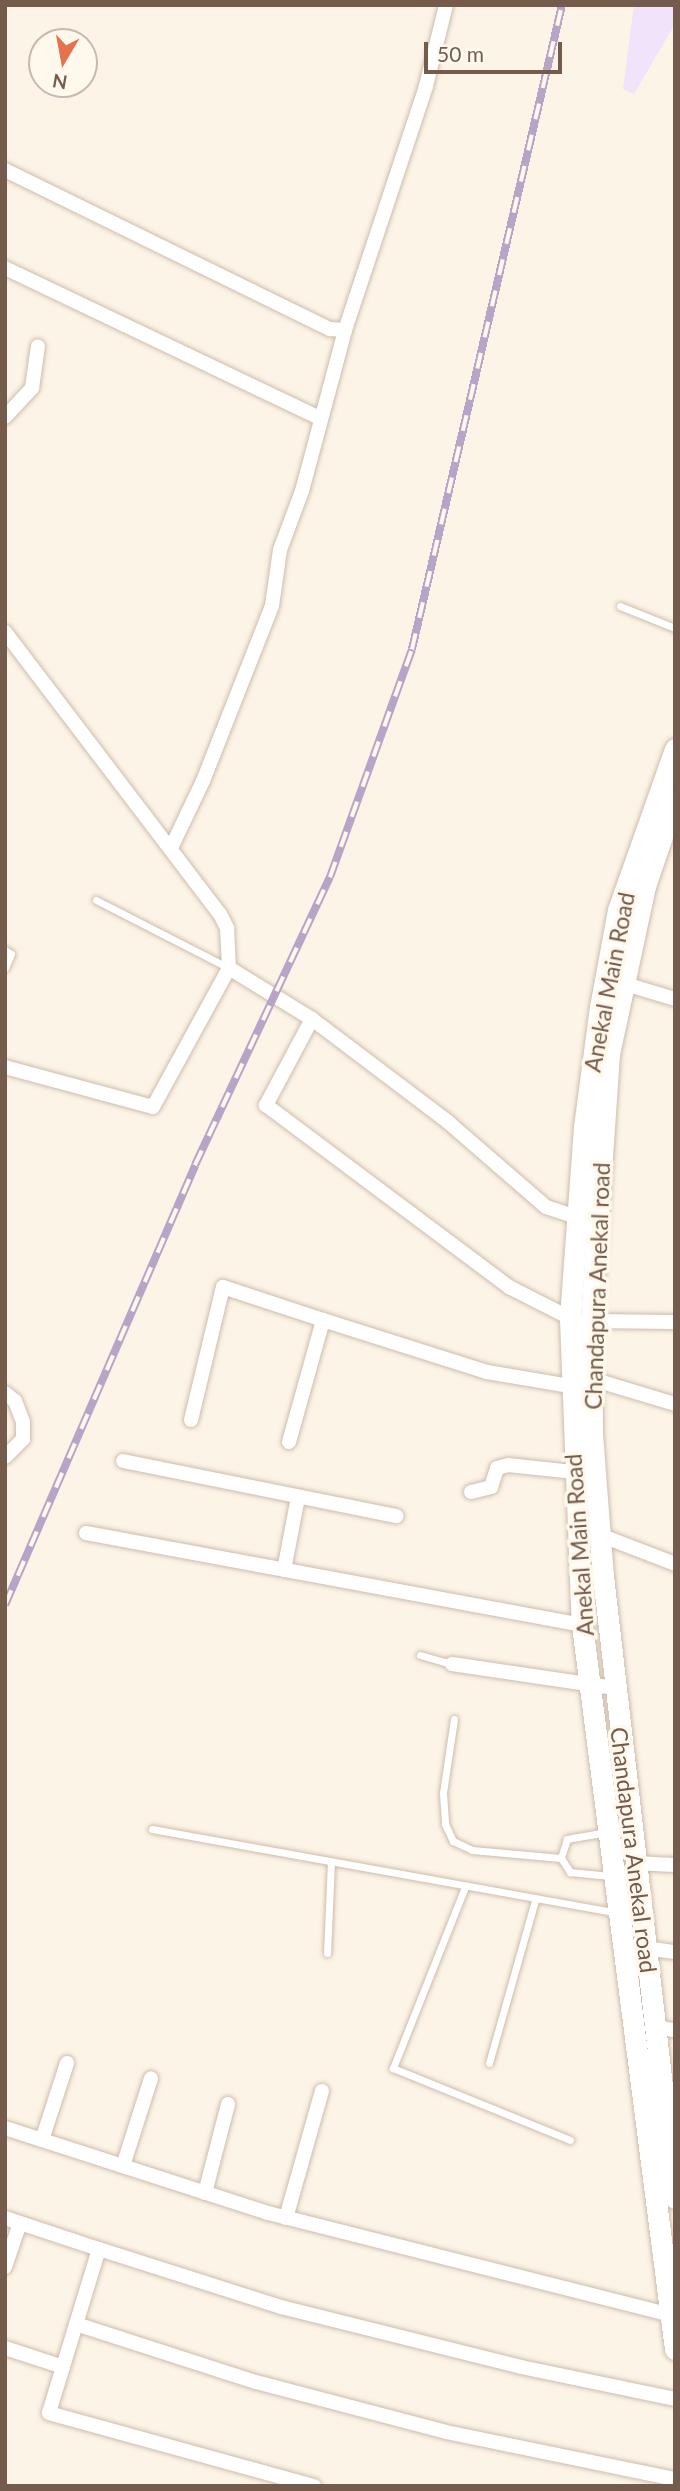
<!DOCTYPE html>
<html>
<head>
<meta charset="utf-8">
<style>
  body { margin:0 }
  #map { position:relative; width:680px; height:2491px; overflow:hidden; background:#fcf4e6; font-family:Lato,sans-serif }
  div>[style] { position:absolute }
  .education>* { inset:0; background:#f1e3f9 }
  .roads { filter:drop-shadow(0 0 2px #cebcad) drop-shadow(0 0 2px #cebcad) }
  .service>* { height:7px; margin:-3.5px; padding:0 3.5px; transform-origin:3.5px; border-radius:3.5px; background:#fff }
  .minor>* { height:14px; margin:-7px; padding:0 7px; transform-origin:7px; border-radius:7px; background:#fff }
  .secondary>* { height:21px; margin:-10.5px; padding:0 10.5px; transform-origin:10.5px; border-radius:10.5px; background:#fff }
  .rail>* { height:8px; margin-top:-4px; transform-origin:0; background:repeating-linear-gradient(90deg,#fff8ed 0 16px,#b7a4c6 0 32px); box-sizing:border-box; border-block:2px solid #b7a4c6 }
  span { translate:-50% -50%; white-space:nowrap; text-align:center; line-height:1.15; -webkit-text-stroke:7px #fff8ed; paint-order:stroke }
  .street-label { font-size:23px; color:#755b4b }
  .frame { position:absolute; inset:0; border:7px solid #755b4b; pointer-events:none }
  .north { position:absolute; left:28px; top:28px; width:70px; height:70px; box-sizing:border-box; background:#fff8ed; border:2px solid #c8b9ac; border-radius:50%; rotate:190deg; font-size:19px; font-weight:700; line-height:28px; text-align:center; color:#755b4b }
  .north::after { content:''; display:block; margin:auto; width:24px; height:32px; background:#e4724d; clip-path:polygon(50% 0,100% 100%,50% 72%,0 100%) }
  .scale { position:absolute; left:424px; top:42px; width:138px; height:32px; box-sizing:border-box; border:4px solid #755b4b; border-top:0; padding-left:9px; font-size:21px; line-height:24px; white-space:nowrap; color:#755b4b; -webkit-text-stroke:5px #fff8ed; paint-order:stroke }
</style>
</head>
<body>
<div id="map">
  <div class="education">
    <i style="clip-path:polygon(634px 5px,675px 5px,675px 24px,634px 94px,623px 89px)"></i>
  </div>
  <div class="roads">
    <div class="service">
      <i style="left:620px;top:606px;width:59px;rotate:21.8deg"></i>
      <i style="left:96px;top:900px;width:149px;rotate:27.1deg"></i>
      <i style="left:5px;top:950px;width:7px;rotate:34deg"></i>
      <i style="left:11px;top:954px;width:15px;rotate:113deg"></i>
      <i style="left:420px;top:1655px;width:33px;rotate:16deg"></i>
      <i style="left:454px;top:1719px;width:75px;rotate:98.5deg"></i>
      <i style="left:443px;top:1793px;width:31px;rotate:86deg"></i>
      <i style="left:445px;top:1824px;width:19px;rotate:65deg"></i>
      <i style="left:453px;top:1841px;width:21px;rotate:25deg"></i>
      <i style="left:472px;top:1850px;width:89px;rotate:5.1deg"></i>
      <i style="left:152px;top:1829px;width:496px;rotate:10.2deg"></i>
      <i style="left:607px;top:1832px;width:41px;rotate:170.1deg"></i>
      <i style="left:567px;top:1839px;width:20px;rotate:108deg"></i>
      <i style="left:561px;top:1858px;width:17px;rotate:57deg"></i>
      <i style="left:570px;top:1872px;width:40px;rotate:5.7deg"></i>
      <i style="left:465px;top:1887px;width:195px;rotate:111.7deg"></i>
      <i style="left:393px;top:2068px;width:191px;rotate:22.1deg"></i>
      <i style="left:327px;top:1953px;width:91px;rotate:-87.5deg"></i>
      <i style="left:489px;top:2063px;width:169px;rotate:-74.2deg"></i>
    </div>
    <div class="minor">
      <i style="left:5px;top:170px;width:362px;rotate:26.1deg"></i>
      <i style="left:330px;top:329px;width:15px;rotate:4deg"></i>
      <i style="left:345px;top:330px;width:257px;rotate:-71.6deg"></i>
      <i style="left:426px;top:86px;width:83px;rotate:-76.1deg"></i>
      <i style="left:5px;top:268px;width:350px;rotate:25.5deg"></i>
      <i style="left:5px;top:417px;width:40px;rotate:-47deg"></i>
      <i style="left:32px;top:388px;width:42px;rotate:-81.9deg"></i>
      <i style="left:5px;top:632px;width:355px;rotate:52.7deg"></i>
      <i style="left:220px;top:914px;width:16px;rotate:63deg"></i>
      <i style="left:227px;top:928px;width:40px;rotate:87.1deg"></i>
      <i style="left:171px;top:848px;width:74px;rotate:-64.5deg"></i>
      <i style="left:203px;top:781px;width:188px;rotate:-68.5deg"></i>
      <i style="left:272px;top:606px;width:57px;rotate:-81.9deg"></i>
      <i style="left:280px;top:550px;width:63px;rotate:-69.6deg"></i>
      <i style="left:302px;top:491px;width:167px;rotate:-75deg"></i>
      <i style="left:622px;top:983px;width:55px;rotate:16.8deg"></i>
      <i style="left:312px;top:1019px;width:98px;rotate:118.1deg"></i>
      <i style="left:266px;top:1105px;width:304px;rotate:36.8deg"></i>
      <i style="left:509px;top:1287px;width:68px;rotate:26.9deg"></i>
      <i style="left:5px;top:1067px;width:153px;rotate:15.1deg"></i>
      <i style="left:153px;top:1107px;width:158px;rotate:-61.3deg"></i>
      <i style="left:229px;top:968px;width:97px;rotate:31.6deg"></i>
      <i style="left:312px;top:1019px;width:171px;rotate:37.1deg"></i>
      <i style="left:448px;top:1122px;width:130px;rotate:40.9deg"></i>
      <i style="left:546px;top:1207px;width:39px;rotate:18deg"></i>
      <i style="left:591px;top:1321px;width:84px;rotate:0.7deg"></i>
      <i style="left:592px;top:1379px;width:87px;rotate:16.8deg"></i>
      <i style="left:5px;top:1393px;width:13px;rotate:39deg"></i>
      <i style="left:15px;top:1401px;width:22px;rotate:69deg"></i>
      <i style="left:23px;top:1422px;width:17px;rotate:90deg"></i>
      <i style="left:23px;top:1439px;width:25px;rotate:135deg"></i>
      <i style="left:191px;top:1420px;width:137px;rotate:-76.5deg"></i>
      <i style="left:223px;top:1287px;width:105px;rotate:18.3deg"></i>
      <i style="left:289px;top:1442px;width:127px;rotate:-74.4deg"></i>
      <i style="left:323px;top:1320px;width:172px;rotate:17.6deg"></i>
      <i style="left:487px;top:1372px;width:84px;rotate:9.6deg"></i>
      <i style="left:123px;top:1461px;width:279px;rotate:11.4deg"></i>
      <i style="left:471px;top:1492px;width:21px;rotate:-14deg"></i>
      <i style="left:491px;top:1487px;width:20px;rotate:-72deg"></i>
      <i style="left:497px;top:1468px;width:11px;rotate:-15deg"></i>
      <i style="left:508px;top:1465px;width:65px;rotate:6.1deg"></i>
      <i style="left:86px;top:1533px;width:504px;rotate:10.51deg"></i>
      <i style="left:600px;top:1535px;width:80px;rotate:21.1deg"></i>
      <i style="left:284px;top:1570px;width:74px;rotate:-79.1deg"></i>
      <i style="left:452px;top:1664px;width:164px;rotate:8.4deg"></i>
      <i style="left:636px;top:1863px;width:39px;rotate:3deg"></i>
      <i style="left:645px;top:1948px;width:30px;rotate:8deg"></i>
      <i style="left:656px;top:2028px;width:19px;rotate:6deg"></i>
      <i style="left:5px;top:2128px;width:276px;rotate:17.9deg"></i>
      <i style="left:268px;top:2213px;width:416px;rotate:14.2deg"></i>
      <i style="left:42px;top:2140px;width:81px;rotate:-72deg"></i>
      <i style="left:123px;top:2166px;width:92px;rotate:-72.3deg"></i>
      <i style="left:205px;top:2193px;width:92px;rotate:-75.5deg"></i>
      <i style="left:5px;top:2218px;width:99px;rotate:18.3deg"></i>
      <i style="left:99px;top:2249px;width:171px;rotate:107deg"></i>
      <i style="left:49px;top:2413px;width:275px;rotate:15.4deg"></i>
      <i style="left:286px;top:2218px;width:132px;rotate:-74.2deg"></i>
      <i style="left:99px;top:2249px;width:191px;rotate:17.7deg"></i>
      <i style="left:281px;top:2307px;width:247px;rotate:14deg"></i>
      <i style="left:521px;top:2367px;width:157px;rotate:11.7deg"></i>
      <i style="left:5px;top:2267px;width:46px;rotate:-71.2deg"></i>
      <i style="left:76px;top:2324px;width:189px;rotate:17.9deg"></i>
      <i style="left:256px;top:2382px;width:196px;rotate:14.7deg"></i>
      <i style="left:446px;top:2432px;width:234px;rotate:11.6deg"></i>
      <i style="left:5px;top:2348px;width:61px;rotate:18.1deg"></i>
    </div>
    <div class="secondary">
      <i style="left:675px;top:749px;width:171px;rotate:109.5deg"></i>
      <i style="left:618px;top:910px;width:99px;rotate:100.5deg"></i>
      <i style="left:600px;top:1007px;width:121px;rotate:97.6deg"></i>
      <i style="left:584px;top:1127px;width:192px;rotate:94.2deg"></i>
      <i style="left:570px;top:1318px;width:307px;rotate:87.8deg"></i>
      <i style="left:582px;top:1625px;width:730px;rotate:82.68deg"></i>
      <i style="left:675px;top:798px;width:93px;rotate:108.8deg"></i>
      <i style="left:645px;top:886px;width:172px;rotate:102.1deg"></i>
      <i style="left:609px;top:1054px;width:268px;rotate:93.9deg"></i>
      <i style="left:591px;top:1321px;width:113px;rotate:89.5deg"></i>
      <i style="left:592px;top:1434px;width:142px;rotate:85.6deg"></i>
      <i style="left:603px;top:1576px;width:626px;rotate:83.4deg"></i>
    </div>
  </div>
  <div class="rail">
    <i style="left:5px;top:1605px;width:479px;rotate:-66.6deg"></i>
    <i style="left:195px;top:1165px;width:318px;rotate:-64.9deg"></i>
    <i style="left:330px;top:877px;width:242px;rotate:-70.2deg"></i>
    <i style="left:412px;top:649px;width:661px;rotate:-76.89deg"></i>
  </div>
  <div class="street-label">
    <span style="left:609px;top:982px;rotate:-79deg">Anekal Main Road</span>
    <span style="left:597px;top:1286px;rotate:-88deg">Chandapura Anekal road</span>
    <span style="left:579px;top:1545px;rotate:-94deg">Anekal Main Road</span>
    <span style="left:634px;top:1850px;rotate:83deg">Chandapura Anekal road</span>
  </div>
  <div class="frame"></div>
  <div class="north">N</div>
  <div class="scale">50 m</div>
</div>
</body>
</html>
